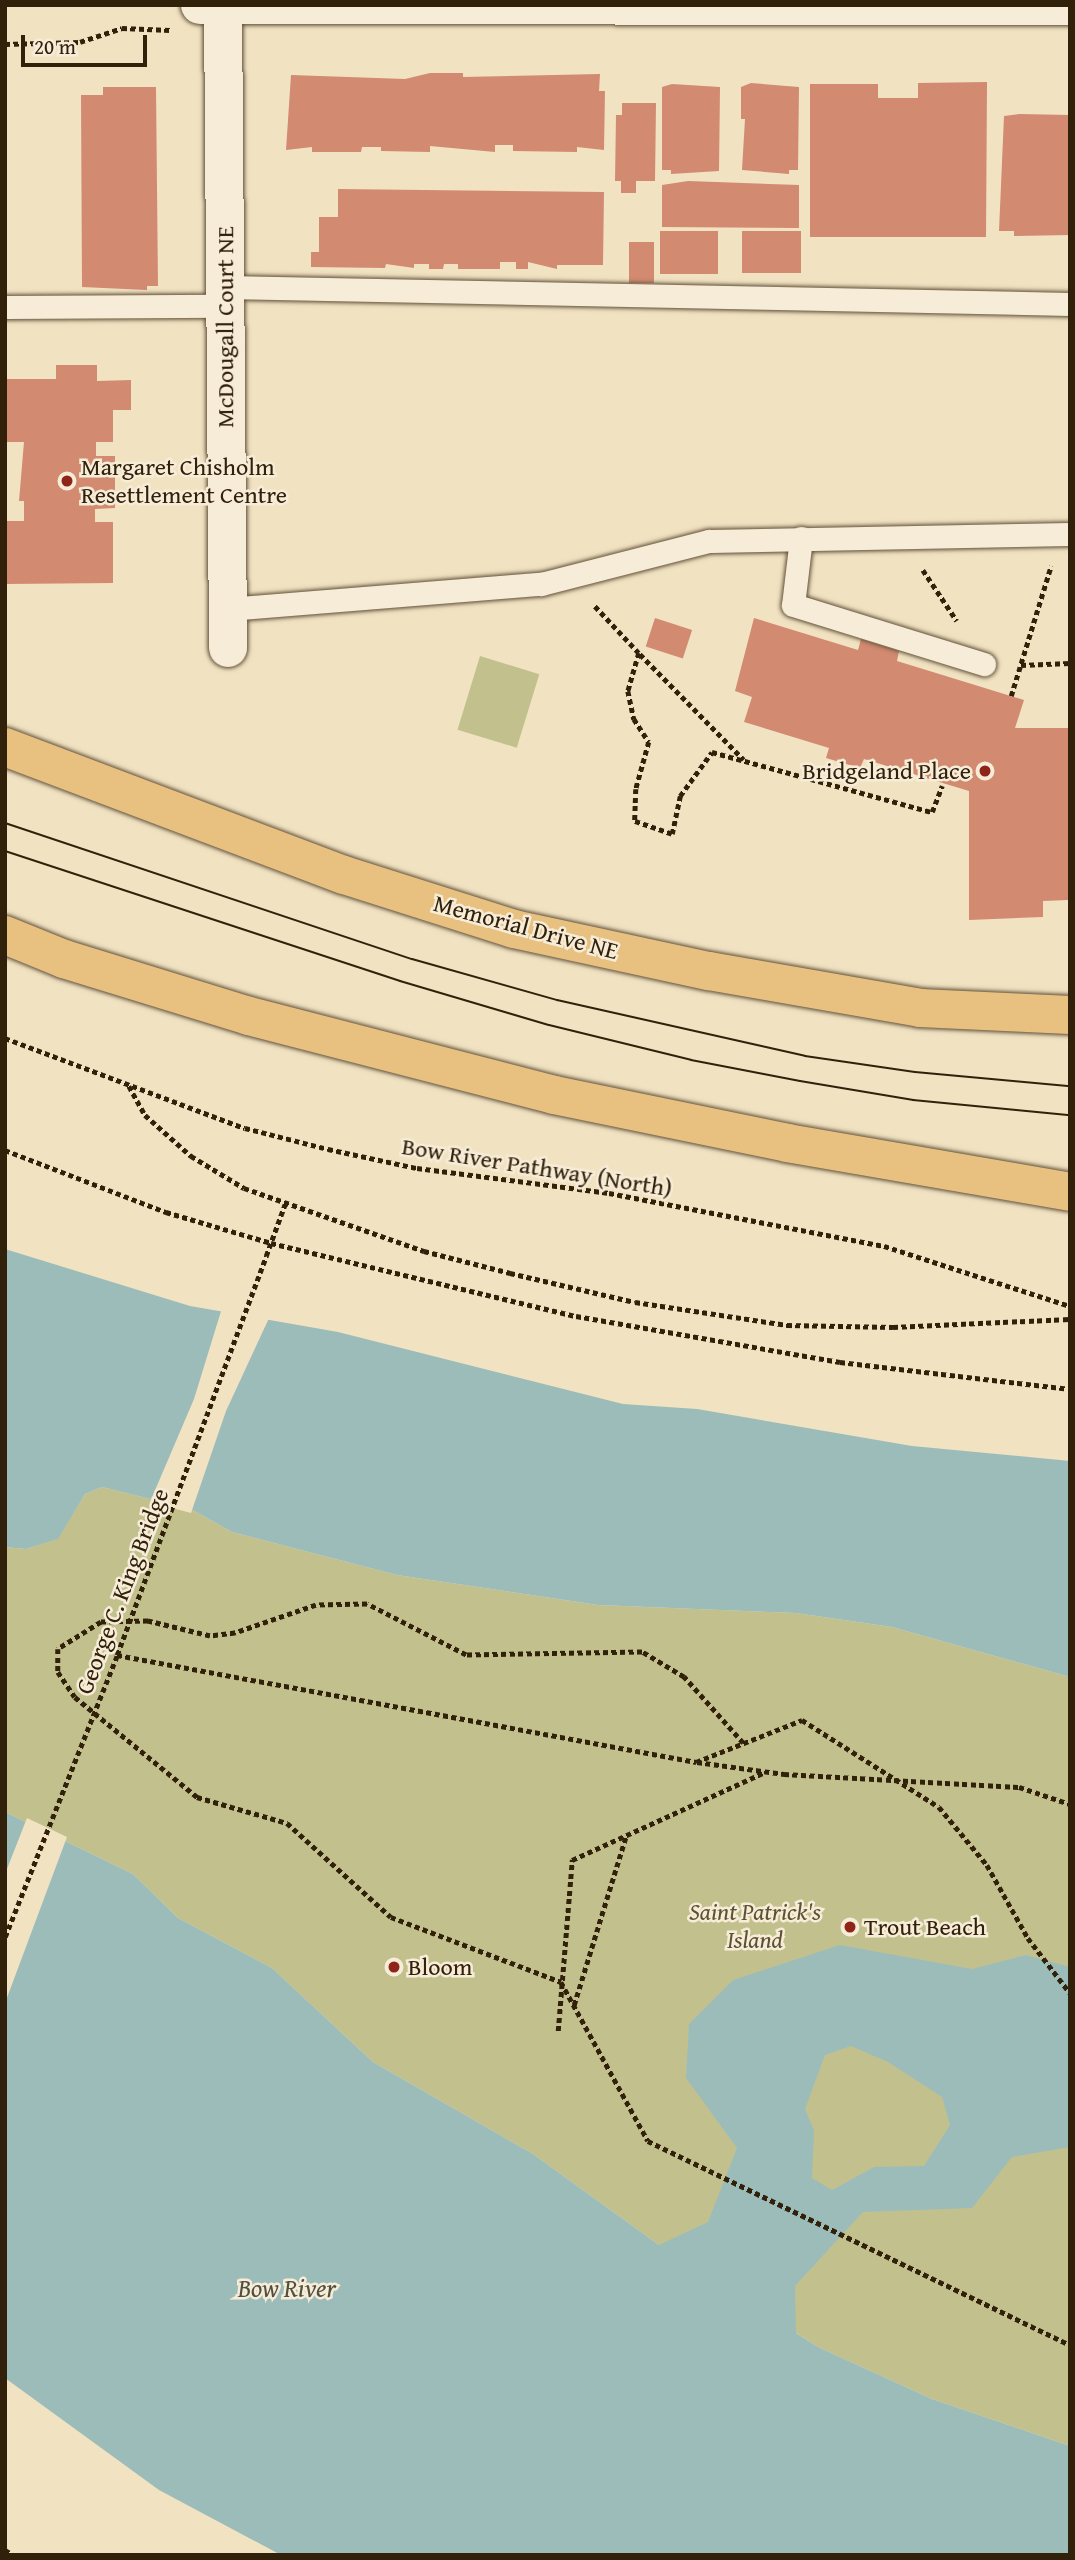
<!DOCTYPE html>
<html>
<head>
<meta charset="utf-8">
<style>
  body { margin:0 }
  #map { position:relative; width:1075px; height:2560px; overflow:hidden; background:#f1e2c2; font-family:"Gentium Book Plus",serif }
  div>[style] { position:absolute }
  .green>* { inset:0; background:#c2c18e; transform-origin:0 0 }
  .water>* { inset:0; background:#9cbcba }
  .pier>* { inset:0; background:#f1e2c2 }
  .building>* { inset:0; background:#d28a71; transform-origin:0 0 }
  .path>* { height:4.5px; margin-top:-2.25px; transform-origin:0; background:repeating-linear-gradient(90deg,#31210b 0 5px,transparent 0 8.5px) }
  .roads { filter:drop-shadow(0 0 2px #615139) drop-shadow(0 0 2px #615139) }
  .service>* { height:23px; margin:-11.5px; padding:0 11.5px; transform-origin:11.5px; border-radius:11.5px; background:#f6ecd7 }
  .minor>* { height:38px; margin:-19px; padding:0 19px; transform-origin:19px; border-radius:19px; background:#f6ecd7 }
  .trunk>* { height:38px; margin:-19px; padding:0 19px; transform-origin:19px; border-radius:19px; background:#e8c181 }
  .tram>* { height:2px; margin:-1px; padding:0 1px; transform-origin:1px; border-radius:1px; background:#31210b }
  .path-bridge>* { height:4.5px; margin-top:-2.25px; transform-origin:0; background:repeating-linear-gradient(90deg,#31210b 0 5px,transparent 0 8.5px) }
  .dots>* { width:19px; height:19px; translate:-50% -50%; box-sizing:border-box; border:4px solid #f6ecd7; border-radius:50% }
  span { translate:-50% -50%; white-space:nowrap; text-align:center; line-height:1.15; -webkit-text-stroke:5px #f6ecd7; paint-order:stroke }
  .street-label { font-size:24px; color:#31210b }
  .poi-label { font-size:24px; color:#31210b }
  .left { translate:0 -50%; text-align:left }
  .right { translate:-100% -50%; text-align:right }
  .park-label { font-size:24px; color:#5c5132; font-style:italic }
  .water-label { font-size:26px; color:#515040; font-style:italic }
  .frame { position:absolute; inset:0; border:7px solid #31210b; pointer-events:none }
  .scale { position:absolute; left:21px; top:35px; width:126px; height:32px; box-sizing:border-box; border:4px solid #31210b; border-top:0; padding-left:9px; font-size:21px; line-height:24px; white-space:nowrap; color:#31210b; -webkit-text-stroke:5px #f6ecd7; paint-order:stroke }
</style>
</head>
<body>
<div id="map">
  <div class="green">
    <i style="left:480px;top:656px;width:62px;height:77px;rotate:17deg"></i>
    <i style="clip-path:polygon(102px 1487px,191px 1509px,232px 1532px,397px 1575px,598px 1605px,796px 1613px,892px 1627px,1070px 1677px,1070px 2446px,932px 2399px,818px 2347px,659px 2245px,533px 2154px,373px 2062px,272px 1968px,178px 1918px,133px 1874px,5px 1812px,5px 1547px,26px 1549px,57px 1539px,85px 1494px)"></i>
  </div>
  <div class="water">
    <i style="clip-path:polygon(5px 1249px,190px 1306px,338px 1332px,623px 1404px,697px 1409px,912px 1446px,1070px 1461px,1070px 1677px,892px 1627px,796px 1613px,598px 1605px,397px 1575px,232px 1532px,191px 1509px,102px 1487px,85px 1494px,58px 1539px,26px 1549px,5px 1547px)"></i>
    <i style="clip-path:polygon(evenodd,5px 1812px,133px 1874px,178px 1918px,272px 1968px,373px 2062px,533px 2154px,659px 2245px,708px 2222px,737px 2148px,686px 2078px,689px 2024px,733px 1980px,840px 1945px,972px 1969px,1026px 1955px,1070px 1967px,1070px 2147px,1012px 2157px,972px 2208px,863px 2212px,795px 2286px,796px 2333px,818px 2347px,932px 2399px,1070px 2446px,1070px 2555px,281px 2555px,159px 2490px,5px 2378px,5px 1812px,851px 2046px,888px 2062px,942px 2097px,950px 2125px,924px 2166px,874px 2167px,832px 2190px,812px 2178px,814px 2130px,805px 2109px,825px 2055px,851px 2046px)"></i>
  </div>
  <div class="pier">
    <i style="clip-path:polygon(222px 1308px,270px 1316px,226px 1411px,191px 1513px,150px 1502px,194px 1399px)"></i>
    <i style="clip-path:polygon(27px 1818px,67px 1837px,5px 2003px,5px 1874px)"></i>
  </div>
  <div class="building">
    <i style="clip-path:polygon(430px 73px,463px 73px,463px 77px,600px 74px,599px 91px,605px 91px,604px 150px,577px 147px,577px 152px,513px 151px,513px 145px,495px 145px,495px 152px,430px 146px,430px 152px,381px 151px,381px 147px,362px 147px,361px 152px,312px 152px,312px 147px,286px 150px,291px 75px,405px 79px)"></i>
    <i style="clip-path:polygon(987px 82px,986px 237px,810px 237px,810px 84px,878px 84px,878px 98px,918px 98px,918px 83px)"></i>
    <i style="clip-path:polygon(751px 83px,799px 87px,798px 170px,789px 170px,789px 174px,742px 170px,745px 119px,741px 119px,741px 87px)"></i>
    <i style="clip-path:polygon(672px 84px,720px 87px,719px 171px,671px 174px,671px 170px,662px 170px,662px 87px)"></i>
    <i style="clip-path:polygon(103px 87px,156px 87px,158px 286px,147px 286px,147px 290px,82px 287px,81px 95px,103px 95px)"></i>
    <i style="clip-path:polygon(622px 103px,656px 103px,655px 181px,636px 181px,636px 193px,621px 193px,621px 181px,615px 181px,616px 115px,622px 115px)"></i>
    <i style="clip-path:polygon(1019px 114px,1070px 115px,1070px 235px,1014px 236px,1014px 231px,999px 231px,1004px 116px)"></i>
    <i style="clip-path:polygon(688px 181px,799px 185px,799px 228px,662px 227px,662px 185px)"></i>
    <i style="clip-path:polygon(338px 189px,604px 192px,603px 265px,557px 265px,557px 269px,528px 262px,528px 269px,516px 269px,516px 262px,500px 262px,500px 269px,458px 269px,458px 264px,444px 264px,443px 269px,429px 269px,429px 264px,414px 264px,414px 268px,386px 264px,385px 268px,311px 267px,311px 252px,319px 252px,319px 217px,338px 217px)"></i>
    <i style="left:660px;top:231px;width:58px;height:43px"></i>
    <i style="left:742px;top:231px;width:59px;height:42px"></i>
    <i style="left:629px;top:242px;width:25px;height:41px"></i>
    <i style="clip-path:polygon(56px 365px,97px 365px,97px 381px,131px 380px,131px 410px,113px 410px,113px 442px,96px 442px,96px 456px,115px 456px,115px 508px,95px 509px,95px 522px,113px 522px,113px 583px,5px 584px,5px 521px,24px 521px,24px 501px,19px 501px,24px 442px,5px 442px,5px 379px,56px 379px)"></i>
    <i style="left:655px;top:618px;width:39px;height:30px;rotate:18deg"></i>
    <i style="clip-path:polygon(754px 618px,858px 650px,861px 639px,899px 651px,897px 661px,1024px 700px,1015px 728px,1068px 728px,1068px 900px,1043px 901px,1043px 917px,969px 920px,969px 791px,864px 759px,860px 768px,826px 758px,829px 748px,744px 722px,752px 697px,735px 691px)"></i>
  </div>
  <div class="path">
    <i style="left:5px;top:44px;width:75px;rotate:-1.5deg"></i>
    <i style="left:80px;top:42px;width:44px;rotate:-18.4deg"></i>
    <i style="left:122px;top:28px;width:48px;rotate:2.4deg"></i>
    <i style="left:923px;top:570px;width:61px;rotate:56.3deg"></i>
    <i style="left:595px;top:606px;width:64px;rotate:46.9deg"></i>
    <i style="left:639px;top:653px;width:40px;rotate:106deg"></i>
    <i style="left:628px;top:691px;width:29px;rotate:78deg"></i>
    <i style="left:634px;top:719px;width:27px;rotate:57deg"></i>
    <i style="left:649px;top:742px;width:49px;rotate:105.5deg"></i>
    <i style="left:636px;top:789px;width:32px;rotate:92deg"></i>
    <i style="left:635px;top:821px;width:39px;rotate:19deg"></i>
    <i style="left:672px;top:834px;width:39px;rotate:-78deg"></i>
    <i style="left:680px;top:796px;width:54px;rotate:-54deg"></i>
    <i style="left:712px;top:752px;width:228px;rotate:15.3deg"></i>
    <i style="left:932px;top:812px;width:28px;rotate:-69deg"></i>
    <i style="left:640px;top:654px;width:148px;rotate:45.5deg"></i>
    <i style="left:1021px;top:665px;width:49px;rotate:-2.3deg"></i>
    <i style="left:1011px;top:696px;width:136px;rotate:-72.9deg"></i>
    <i style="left:5px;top:1038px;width:256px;rotate:20.6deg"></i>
    <i style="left:245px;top:1128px;width:86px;rotate:14.2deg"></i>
    <i style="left:328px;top:1149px;width:91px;rotate:12.1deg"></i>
    <i style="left:417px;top:1168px;width:194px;rotate:7.4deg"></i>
    <i style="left:609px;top:1193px;width:280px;rotate:10.9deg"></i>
    <i style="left:884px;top:1246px;width:195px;rotate:17.9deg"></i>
    <i style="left:129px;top:1086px;width:33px;rotate:61deg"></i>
    <i style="left:145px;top:1115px;width:62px;rotate:41.7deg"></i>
    <i style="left:191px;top:1156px;width:62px;rotate:31.1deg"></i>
    <i style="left:244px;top:1188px;width:191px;rotate:19.3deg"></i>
    <i style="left:424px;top:1251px;width:89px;rotate:14.3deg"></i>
    <i style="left:510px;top:1273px;width:128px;rotate:13.1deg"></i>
    <i style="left:635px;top:1302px;width:154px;rotate:8.6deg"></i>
    <i style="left:787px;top:1325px;width:106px;rotate:1.1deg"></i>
    <i style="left:893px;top:1327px;width:177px;rotate:-2.6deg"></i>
    <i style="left:5px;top:1150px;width:173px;rotate:21.1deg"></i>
    <i style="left:166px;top:1212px;width:109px;rotate:16.4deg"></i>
    <i style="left:271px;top:1243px;width:314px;rotate:13.5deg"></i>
    <i style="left:576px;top:1316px;width:268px;rotate:9.9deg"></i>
    <i style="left:840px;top:1362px;width:232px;rotate:6.7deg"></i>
    <i style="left:266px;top:1256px;width:55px;rotate:-69.9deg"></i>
    <i style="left:117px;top:1655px;width:589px;rotate:10.47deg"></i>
    <i style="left:696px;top:1762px;width:114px;rotate:-21.6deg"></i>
    <i style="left:802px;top:1720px;width:162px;rotate:32.4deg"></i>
    <i style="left:939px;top:1807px;width:75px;rotate:50.4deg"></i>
    <i style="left:987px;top:1865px;width:84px;rotate:60.7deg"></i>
    <i style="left:1028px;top:1938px;width:69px;rotate:52.6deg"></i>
    <i style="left:743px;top:1743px;width:89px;rotate:-131.8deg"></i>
    <i style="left:684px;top:1677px;width:49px;rotate:-149.2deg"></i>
    <i style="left:642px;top:1652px;width:176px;rotate:179deg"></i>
    <i style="left:466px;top:1655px;width:111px;rotate:-152.7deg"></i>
    <i style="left:367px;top:1604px;width:51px;rotate:178.9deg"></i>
    <i style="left:316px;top:1605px;width:86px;rotate:160.9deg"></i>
    <i style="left:235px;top:1633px;width:25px;rotate:173deg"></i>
    <i style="left:210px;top:1636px;width:64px;rotate:-166.4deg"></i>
    <i style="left:148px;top:1621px;width:47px;rotate:178.8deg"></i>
    <i style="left:101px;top:1622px;width:51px;rotate:147.9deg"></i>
    <i style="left:58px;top:1649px;width:23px;rotate:90deg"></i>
    <i style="left:58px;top:1672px;width:30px;rotate:56deg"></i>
    <i style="left:75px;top:1697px;width:158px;rotate:39.3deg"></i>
    <i style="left:197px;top:1797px;width:94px;rotate:16.1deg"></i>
    <i style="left:287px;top:1823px;width:140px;rotate:42.1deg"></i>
    <i style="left:391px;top:1917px;width:182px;rotate:20.9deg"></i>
    <i style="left:561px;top:1982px;width:181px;rotate:61.3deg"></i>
    <i style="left:648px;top:2141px;width:469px;rotate:25.8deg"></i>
    <i style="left:697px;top:1762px;width:88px;rotate:7.9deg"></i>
    <i style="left:784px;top:1774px;width:235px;rotate:3.2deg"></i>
    <i style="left:1019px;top:1787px;width:54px;rotate:18.4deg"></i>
    <i style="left:574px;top:2005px;width:177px;rotate:-72.9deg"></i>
    <i style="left:558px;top:2031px;width:172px;rotate:-85.3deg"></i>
    <i style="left:572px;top:1860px;width:212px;rotate:-24.5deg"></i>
    <i style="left:5px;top:2550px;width:9px;rotate:32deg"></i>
  </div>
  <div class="roads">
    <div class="service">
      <i style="left:225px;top:287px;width:845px;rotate:1.15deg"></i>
      <i style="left:5px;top:307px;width:220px;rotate:-0.3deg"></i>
      <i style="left:801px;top:538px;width:67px;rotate:96.8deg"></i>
      <i style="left:793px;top:605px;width:200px;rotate:17.2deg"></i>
      <i style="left:227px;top:609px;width:315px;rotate:-4.6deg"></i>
      <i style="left:541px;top:584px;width:173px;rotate:-14.4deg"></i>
      <i style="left:709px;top:541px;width:361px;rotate:-1.1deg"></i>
    </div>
    <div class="minor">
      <i style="left:200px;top:5px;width:870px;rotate:0.07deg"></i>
      <i style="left:223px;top:6px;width:642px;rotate:89.55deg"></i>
    </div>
    <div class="trunk">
      <i style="left:5px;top:747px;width:362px;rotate:20.7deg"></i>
      <i style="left:344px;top:875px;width:178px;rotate:17.6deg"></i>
      <i style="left:514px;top:929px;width:199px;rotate:12.2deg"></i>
      <i style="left:709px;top:971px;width:214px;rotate:9.9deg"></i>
      <i style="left:920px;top:1008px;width:150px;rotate:2.7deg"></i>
      <i style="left:5px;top:935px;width:64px;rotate:22.1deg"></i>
      <i style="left:64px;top:959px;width:194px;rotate:17.1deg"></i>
      <i style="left:249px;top:1016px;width:315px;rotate:14.5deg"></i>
      <i style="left:554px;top:1095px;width:238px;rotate:11.6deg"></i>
      <i style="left:787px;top:1143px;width:287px;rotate:9.8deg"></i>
    </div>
  </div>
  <div class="tram">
    <i style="left:5px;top:823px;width:429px;rotate:18.5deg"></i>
    <i style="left:412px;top:959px;width:151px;rotate:15.8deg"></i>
    <i style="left:557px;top:1000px;width:254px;rotate:12.7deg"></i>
    <i style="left:805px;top:1056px;width:111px;rotate:8.3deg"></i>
    <i style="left:915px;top:1072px;width:156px;rotate:5.2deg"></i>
    <i style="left:5px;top:851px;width:416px;rotate:18.2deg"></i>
    <i style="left:400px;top:981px;width:155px;rotate:16.5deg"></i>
    <i style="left:549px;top:1025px;width:146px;rotate:13.8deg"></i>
    <i style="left:691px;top:1060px;width:111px;rotate:10.9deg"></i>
    <i style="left:800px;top:1081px;width:115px;rotate:9.5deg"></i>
    <i style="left:913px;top:1100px;width:158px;rotate:5.5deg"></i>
  </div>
  <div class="path-bridge">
    <i style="left:5px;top:1937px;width:303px;rotate:-68.3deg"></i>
    <i style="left:117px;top:1655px;width:426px;rotate:-69.5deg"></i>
  </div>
  <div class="dots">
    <i style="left:67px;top:481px;background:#8f2418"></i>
    <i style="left:985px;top:771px;background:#8f2418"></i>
    <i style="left:850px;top:1927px;background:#8f2418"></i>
    <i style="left:394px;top:1967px;background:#8f2418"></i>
  </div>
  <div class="street-label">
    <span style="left:225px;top:327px;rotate:-90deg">McDougall Court NE</span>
    <span style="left:526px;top:927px;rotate:15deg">Memorial Drive NE</span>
    <span style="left:537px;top:1167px;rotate:9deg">Bow River Pathway (North)</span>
    <span style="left:122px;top:1591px;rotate:-69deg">George C. King Bridge</span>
  </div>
  <div class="poi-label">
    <span class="left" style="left:81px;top:481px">Margaret Chisholm<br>Resettlement Centre</span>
    <span class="right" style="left:971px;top:771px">Bridgeland Place</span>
    <span class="left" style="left:864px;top:1927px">Trout Beach</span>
    <span class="left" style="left:408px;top:1967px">Bloom</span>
  </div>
  <div class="park-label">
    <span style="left:755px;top:1926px">Saint Patrick's<br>Island</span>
  </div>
  <div class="water-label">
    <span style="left:287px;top:2288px">Bow River</span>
  </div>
  <div class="frame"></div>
  <div class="scale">20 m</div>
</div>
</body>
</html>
